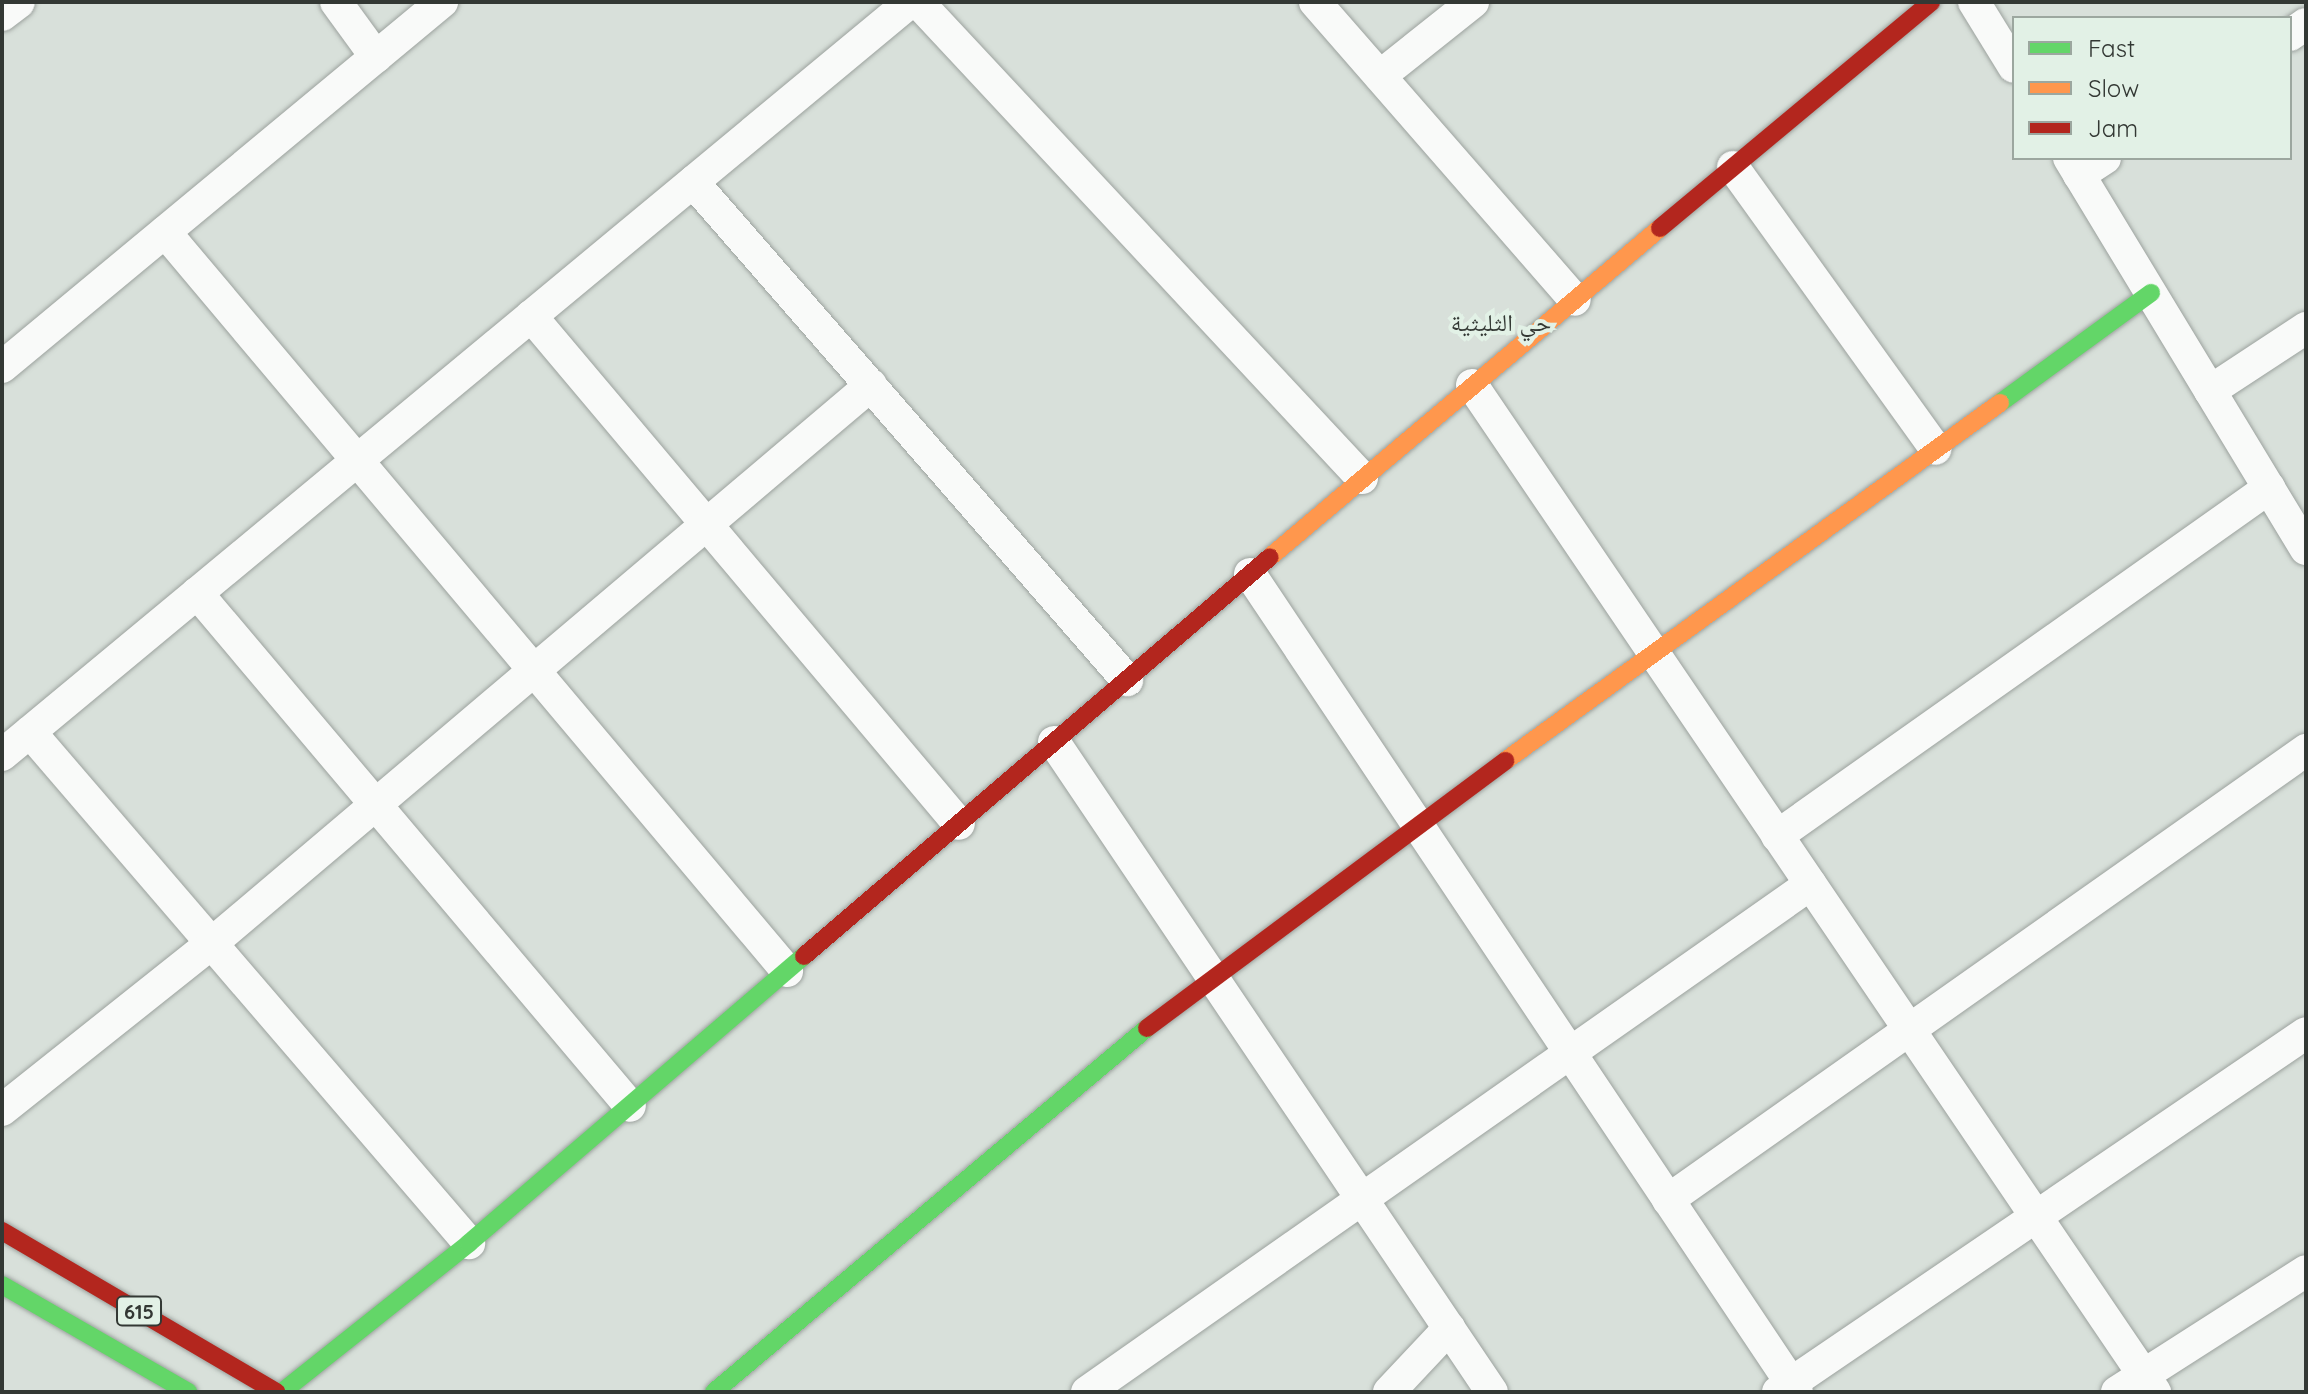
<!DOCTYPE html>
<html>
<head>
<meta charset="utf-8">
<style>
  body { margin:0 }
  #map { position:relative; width:2308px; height:1394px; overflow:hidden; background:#d8e0da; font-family:Quicksand,"Noto Naskh Arabic",sans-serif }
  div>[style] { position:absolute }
  .roads { filter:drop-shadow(0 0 2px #9ca29e) drop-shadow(0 0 2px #9ca29e) }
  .street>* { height:32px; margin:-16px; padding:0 16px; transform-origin:16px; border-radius:16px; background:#f9faf9 }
  .fast>* { height:18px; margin:-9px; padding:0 9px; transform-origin:9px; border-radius:9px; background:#63d668 }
  .slow>* { height:18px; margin:-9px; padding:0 9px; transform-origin:9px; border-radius:9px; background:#ff974d }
  .jam>* { height:18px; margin:-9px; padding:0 9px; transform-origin:9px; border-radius:9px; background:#b3261e }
  span { translate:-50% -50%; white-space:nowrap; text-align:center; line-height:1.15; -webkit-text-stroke:8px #e2f1e6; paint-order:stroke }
  .shield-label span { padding:2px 6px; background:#e2f1e6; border:2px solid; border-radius:6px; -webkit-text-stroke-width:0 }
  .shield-label { font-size:20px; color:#333834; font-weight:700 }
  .neighbourhood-label { font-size:24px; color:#333834 }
  .frame { position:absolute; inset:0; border:4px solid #333834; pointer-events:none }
  .legend { position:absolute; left:2012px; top:16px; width:280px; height:144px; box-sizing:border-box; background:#e2f1e6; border:2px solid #9ca79f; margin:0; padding:10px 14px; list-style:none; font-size:24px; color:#333834 }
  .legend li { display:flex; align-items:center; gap:16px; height:40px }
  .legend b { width:40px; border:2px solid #9ca79f }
</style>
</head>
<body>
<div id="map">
  <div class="roads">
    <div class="street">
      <i style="left:336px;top:2px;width:68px;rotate:54deg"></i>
      <i style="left:918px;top:2px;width:651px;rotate:46.99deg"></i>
      <i style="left:1315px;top:2px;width:395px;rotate:48.9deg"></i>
      <i style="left:1974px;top:2px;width:76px;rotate:58.4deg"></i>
      <i style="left:2px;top:15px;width:21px;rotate:-37deg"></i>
      <i style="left:2290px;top:35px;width:19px;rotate:-35deg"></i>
      <i style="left:1380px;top:76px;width:119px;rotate:-38.5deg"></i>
      <i style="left:2069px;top:158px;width:457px;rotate:58.8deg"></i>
      <i style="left:1733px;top:167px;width:347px;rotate:54.3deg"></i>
      <i style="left:2079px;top:175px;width:31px;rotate:-33deg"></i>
      <i style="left:693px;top:182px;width:661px;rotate:48.93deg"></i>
      <i style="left:165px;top:232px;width:966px;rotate:49.91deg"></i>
      <i style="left:531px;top:316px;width:664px;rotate:49.89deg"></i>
      <i style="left:2px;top:367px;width:572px;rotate:-39.68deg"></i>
      <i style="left:1472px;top:385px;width:1217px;rotate:55.85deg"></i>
      <i style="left:2210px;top:391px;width:115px;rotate:-33.3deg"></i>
      <i style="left:1250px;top:574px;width:984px;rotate:56.23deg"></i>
      <i style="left:197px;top:593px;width:671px;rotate:49.83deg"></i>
      <i style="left:30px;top:732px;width:674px;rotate:49.33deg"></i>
      <i style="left:1054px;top:742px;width:784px;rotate:56.03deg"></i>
      <i style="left:2px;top:755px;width:1180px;rotate:-39.67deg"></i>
      <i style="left:1777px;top:836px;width:603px;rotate:-35.27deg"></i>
      <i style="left:2px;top:1110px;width:267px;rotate:-38.5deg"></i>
      <i style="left:211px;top:944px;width:865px;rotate:-40.26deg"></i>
      <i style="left:1668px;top:1200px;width:781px;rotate:-35.2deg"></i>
      <i style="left:1087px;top:1392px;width:884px;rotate:-35.06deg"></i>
      <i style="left:1389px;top:1392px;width:88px;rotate:-46.8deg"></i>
      <i style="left:1778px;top:1392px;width:638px;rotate:-34.21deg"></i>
      <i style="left:2117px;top:1392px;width:224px;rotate:-32.6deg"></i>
    </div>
    <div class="fast">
      <i style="left:2000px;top:403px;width:187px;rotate:-36.1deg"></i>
      <i style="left:2px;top:1285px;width:215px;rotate:29.9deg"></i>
      <i style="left:282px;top:1392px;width:239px;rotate:-38.5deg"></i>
      <i style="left:469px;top:1243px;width:441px;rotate:-40.6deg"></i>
      <i style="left:714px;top:1392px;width:566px;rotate:-40.05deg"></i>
    </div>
    <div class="slow">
      <i style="left:1270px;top:557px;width:510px;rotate:-40.15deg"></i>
      <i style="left:1505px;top:761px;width:611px;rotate:-35.88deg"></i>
    </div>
    <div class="jam">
      <i style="left:1660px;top:228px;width:353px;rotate:-39.8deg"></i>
      <i style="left:804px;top:956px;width:613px;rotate:-40.57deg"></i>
      <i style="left:1147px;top:1028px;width:447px;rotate:-36.7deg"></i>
      <i style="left:2px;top:1231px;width:318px;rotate:30.4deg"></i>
    </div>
  </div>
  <div class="shield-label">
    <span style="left:139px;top:1311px">615</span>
  </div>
  <div class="neighbourhood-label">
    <span style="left:1501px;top:323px">حي الثليثية</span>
  </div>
  <div class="frame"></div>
  <ul class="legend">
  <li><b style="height:10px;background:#63d668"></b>Fast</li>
  <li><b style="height:10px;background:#ff974d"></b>Slow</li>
  <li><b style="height:10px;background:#b3261e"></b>Jam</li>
  </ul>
</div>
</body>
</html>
